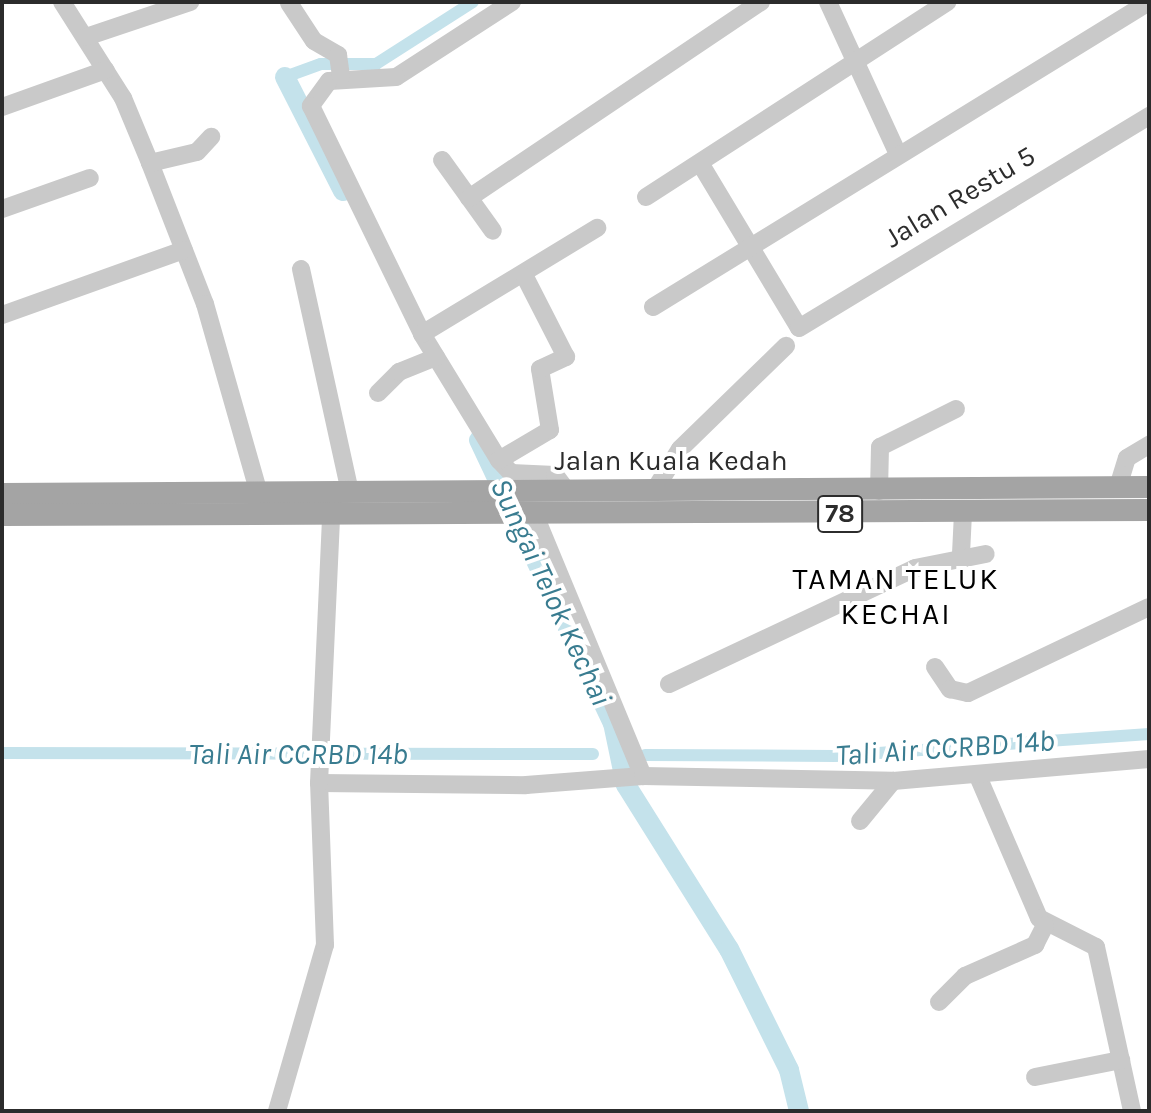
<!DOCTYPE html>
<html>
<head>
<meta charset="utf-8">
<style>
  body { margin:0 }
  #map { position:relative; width:1151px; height:1113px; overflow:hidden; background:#fff; font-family:Karla,sans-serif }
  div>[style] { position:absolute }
  .canal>* { height:12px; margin:-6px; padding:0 6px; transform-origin:6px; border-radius:6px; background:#c4e2eb }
  .river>* { height:20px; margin:-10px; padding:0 10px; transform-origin:10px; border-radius:10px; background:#c4e2eb }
  .minor>* { height:18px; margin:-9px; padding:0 9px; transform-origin:9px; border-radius:9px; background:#c9c9c9 }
  .major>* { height:22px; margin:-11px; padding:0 11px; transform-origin:11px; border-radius:11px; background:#a4a4a4 }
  span { translate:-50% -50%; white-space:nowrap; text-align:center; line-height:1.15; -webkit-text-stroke:8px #fff; paint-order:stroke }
  .shield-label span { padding:2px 6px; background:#fff; border:2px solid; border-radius:6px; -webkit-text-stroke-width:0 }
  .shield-label { font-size:26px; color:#2c2c2c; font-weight:700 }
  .street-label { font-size:28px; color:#2c2c2c }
  .neighbourhood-label { font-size:30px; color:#000; letter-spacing:2px }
  .water-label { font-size:30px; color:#397c90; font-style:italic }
  .frame { position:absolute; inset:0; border:4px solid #2c2c2c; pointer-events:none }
</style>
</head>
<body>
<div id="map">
  <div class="canal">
    <i style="left:285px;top:77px;width:38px;rotate:-20deg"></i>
    <i style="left:321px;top:64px;width:55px"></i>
    <i style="left:376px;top:64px;width:115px;rotate:-32.6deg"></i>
    <i style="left:2px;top:753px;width:591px;rotate:0.1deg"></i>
    <i style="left:645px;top:755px;width:190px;rotate:0.3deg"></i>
    <i style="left:835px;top:756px;width:315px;rotate:-4deg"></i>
  </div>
  <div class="river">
    <i style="left:285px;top:77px;width:128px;rotate:63deg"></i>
    <i style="left:479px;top:440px;width:313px;rotate:64.7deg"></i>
    <i style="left:613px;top:723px;width:63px;rotate:78.2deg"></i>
    <i style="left:626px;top:785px;width:194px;rotate:57.9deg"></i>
    <i style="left:729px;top:949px;width:135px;rotate:63.6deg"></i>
    <i style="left:789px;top:1070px;width:42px;rotate:76.3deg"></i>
  </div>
  <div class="minor">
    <i style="left:62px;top:2px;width:114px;rotate:57.6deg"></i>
    <i style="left:123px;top:98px;width:70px;rotate:67.4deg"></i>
    <i style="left:150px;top:163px;width:151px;rotate:68.7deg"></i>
    <i style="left:205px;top:304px;width:197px;rotate:74.1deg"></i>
    <i style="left:512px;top:2px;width:138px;rotate:147.1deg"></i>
    <i style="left:396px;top:77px;width:67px;rotate:176.6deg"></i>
    <i style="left:329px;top:81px;width:31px;rotate:126deg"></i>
    <i style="left:311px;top:106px;width:254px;rotate:64deg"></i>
    <i style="left:422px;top:334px;width:148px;rotate:58.6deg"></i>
    <i style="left:499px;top:460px;width:18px;rotate:47deg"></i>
    <i style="left:511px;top:473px;width:44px;rotate:2.6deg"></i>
    <i style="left:555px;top:475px;width:20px;rotate:53deg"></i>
    <i style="left:828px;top:2px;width:167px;rotate:65.3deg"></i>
    <i style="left:289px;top:3px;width:45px;rotate:56.7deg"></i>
    <i style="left:314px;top:41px;width:28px;rotate:30deg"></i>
    <i style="left:338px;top:55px;width:22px;rotate:82deg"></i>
    <i style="left:86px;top:37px;width:110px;rotate:-18.6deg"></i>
    <i style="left:2px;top:107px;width:110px;rotate:-19.6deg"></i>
    <i style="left:442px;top:160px;width:87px;rotate:54.3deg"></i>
    <i style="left:150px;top:163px;width:48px;rotate:-13.2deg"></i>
    <i style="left:197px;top:152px;width:21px;rotate:-47deg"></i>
    <i style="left:700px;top:163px;width:192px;rotate:59deg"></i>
    <i style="left:799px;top:328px;width:409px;rotate:-31.2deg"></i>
    <i style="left:646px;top:197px;width:359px;rotate:-32.9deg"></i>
    <i style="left:469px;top:198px;width:352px;rotate:-33.9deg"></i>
    <i style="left:2px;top:209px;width:93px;rotate:-19.4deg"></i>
    <i style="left:301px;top:269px;width:227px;rotate:77.6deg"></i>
    <i style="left:653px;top:307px;width:582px;rotate:-31.59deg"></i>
    <i style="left:2px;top:315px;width:193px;rotate:-19.7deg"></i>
    <i style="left:422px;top:334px;width:205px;rotate:-31.2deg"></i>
    <i style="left:378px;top:393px;width:30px;rotate:-45deg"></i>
    <i style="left:399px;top:372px;width:40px;rotate:-22deg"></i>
    <i style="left:499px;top:460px;width:59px;rotate:-30.5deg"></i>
    <i style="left:550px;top:430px;width:62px;rotate:-99.3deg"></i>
    <i style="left:540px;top:369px;width:29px;rotate:-25deg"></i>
    <i style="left:566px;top:357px;width:90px;rotate:-117.1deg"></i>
    <i style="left:1118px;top:487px;width:30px;rotate:-73deg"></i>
    <i style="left:1127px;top:458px;width:26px;rotate:-31deg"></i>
    <i style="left:654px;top:491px;width:49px;rotate:-58.2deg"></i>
    <i style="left:680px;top:449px;width:148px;rotate:-44.2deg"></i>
    <i style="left:879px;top:491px;width:44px;rotate:-88.7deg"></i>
    <i style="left:880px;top:447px;width:85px;rotate:-26.6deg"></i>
    <i style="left:534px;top:513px;width:285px;rotate:67.5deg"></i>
    <i style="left:961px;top:554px;width:41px;rotate:-87.2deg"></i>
    <i style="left:935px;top:667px;width:27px;rotate:56deg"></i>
    <i style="left:950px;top:689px;width:18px;rotate:13deg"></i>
    <i style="left:968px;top:693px;width:200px;rotate:-25.4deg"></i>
    <i style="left:669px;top:684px;width:272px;rotate:-25.2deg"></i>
    <i style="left:915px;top:568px;width:72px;rotate:-11.2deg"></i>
    <i style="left:977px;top:774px;width:157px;rotate:66.7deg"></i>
    <i style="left:1039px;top:918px;width:64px;rotate:27deg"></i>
    <i style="left:1096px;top:947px;width:168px;rotate:77.6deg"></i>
    <i style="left:319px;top:783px;width:207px;rotate:0.6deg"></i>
    <i style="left:526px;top:785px;width:117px;rotate:-4.4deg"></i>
    <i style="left:643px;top:776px;width:250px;rotate:1.1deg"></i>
    <i style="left:893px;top:781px;width:257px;rotate:-4.9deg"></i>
    <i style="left:860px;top:821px;width:52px;rotate:-50.5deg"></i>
    <i style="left:939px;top:1002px;width:37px;rotate:-45deg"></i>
    <i style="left:965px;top:976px;width:77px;rotate:-23.9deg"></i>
    <i style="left:1035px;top:945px;width:22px;rotate:-63deg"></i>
    <i style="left:1035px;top:1077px;width:88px;rotate:-11.2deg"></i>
    <i style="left:277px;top:1111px;width:173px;rotate:-73.9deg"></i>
    <i style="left:325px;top:945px;width:162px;rotate:-92.1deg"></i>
    <i style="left:319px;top:783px;width:269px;rotate:-87.4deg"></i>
  </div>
  <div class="major">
    <i style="left:2px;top:494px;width:1147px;rotate:-0.35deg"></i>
    <i style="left:2px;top:515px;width:1147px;rotate:-0.25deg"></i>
  </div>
  <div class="shield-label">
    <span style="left:840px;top:514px">78</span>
  </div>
  <div class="street-label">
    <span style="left:960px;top:197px;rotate:-31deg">Jalan Restu 5</span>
    <span style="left:671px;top:461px">Jalan Kuala Kedah</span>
  </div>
  <div class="neighbourhood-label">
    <span style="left:896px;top:596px">TAMAN TELUK<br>KECHAI</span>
  </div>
  <div class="water-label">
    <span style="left:551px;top:592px;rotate:65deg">Sungai Telok Kechai</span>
    <span style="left:945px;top:748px;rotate:-4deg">Tali Air CCRBD 14b</span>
    <span style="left:298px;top:754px">Tali Air CCRBD 14b</span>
  </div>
  <div class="frame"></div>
</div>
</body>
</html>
